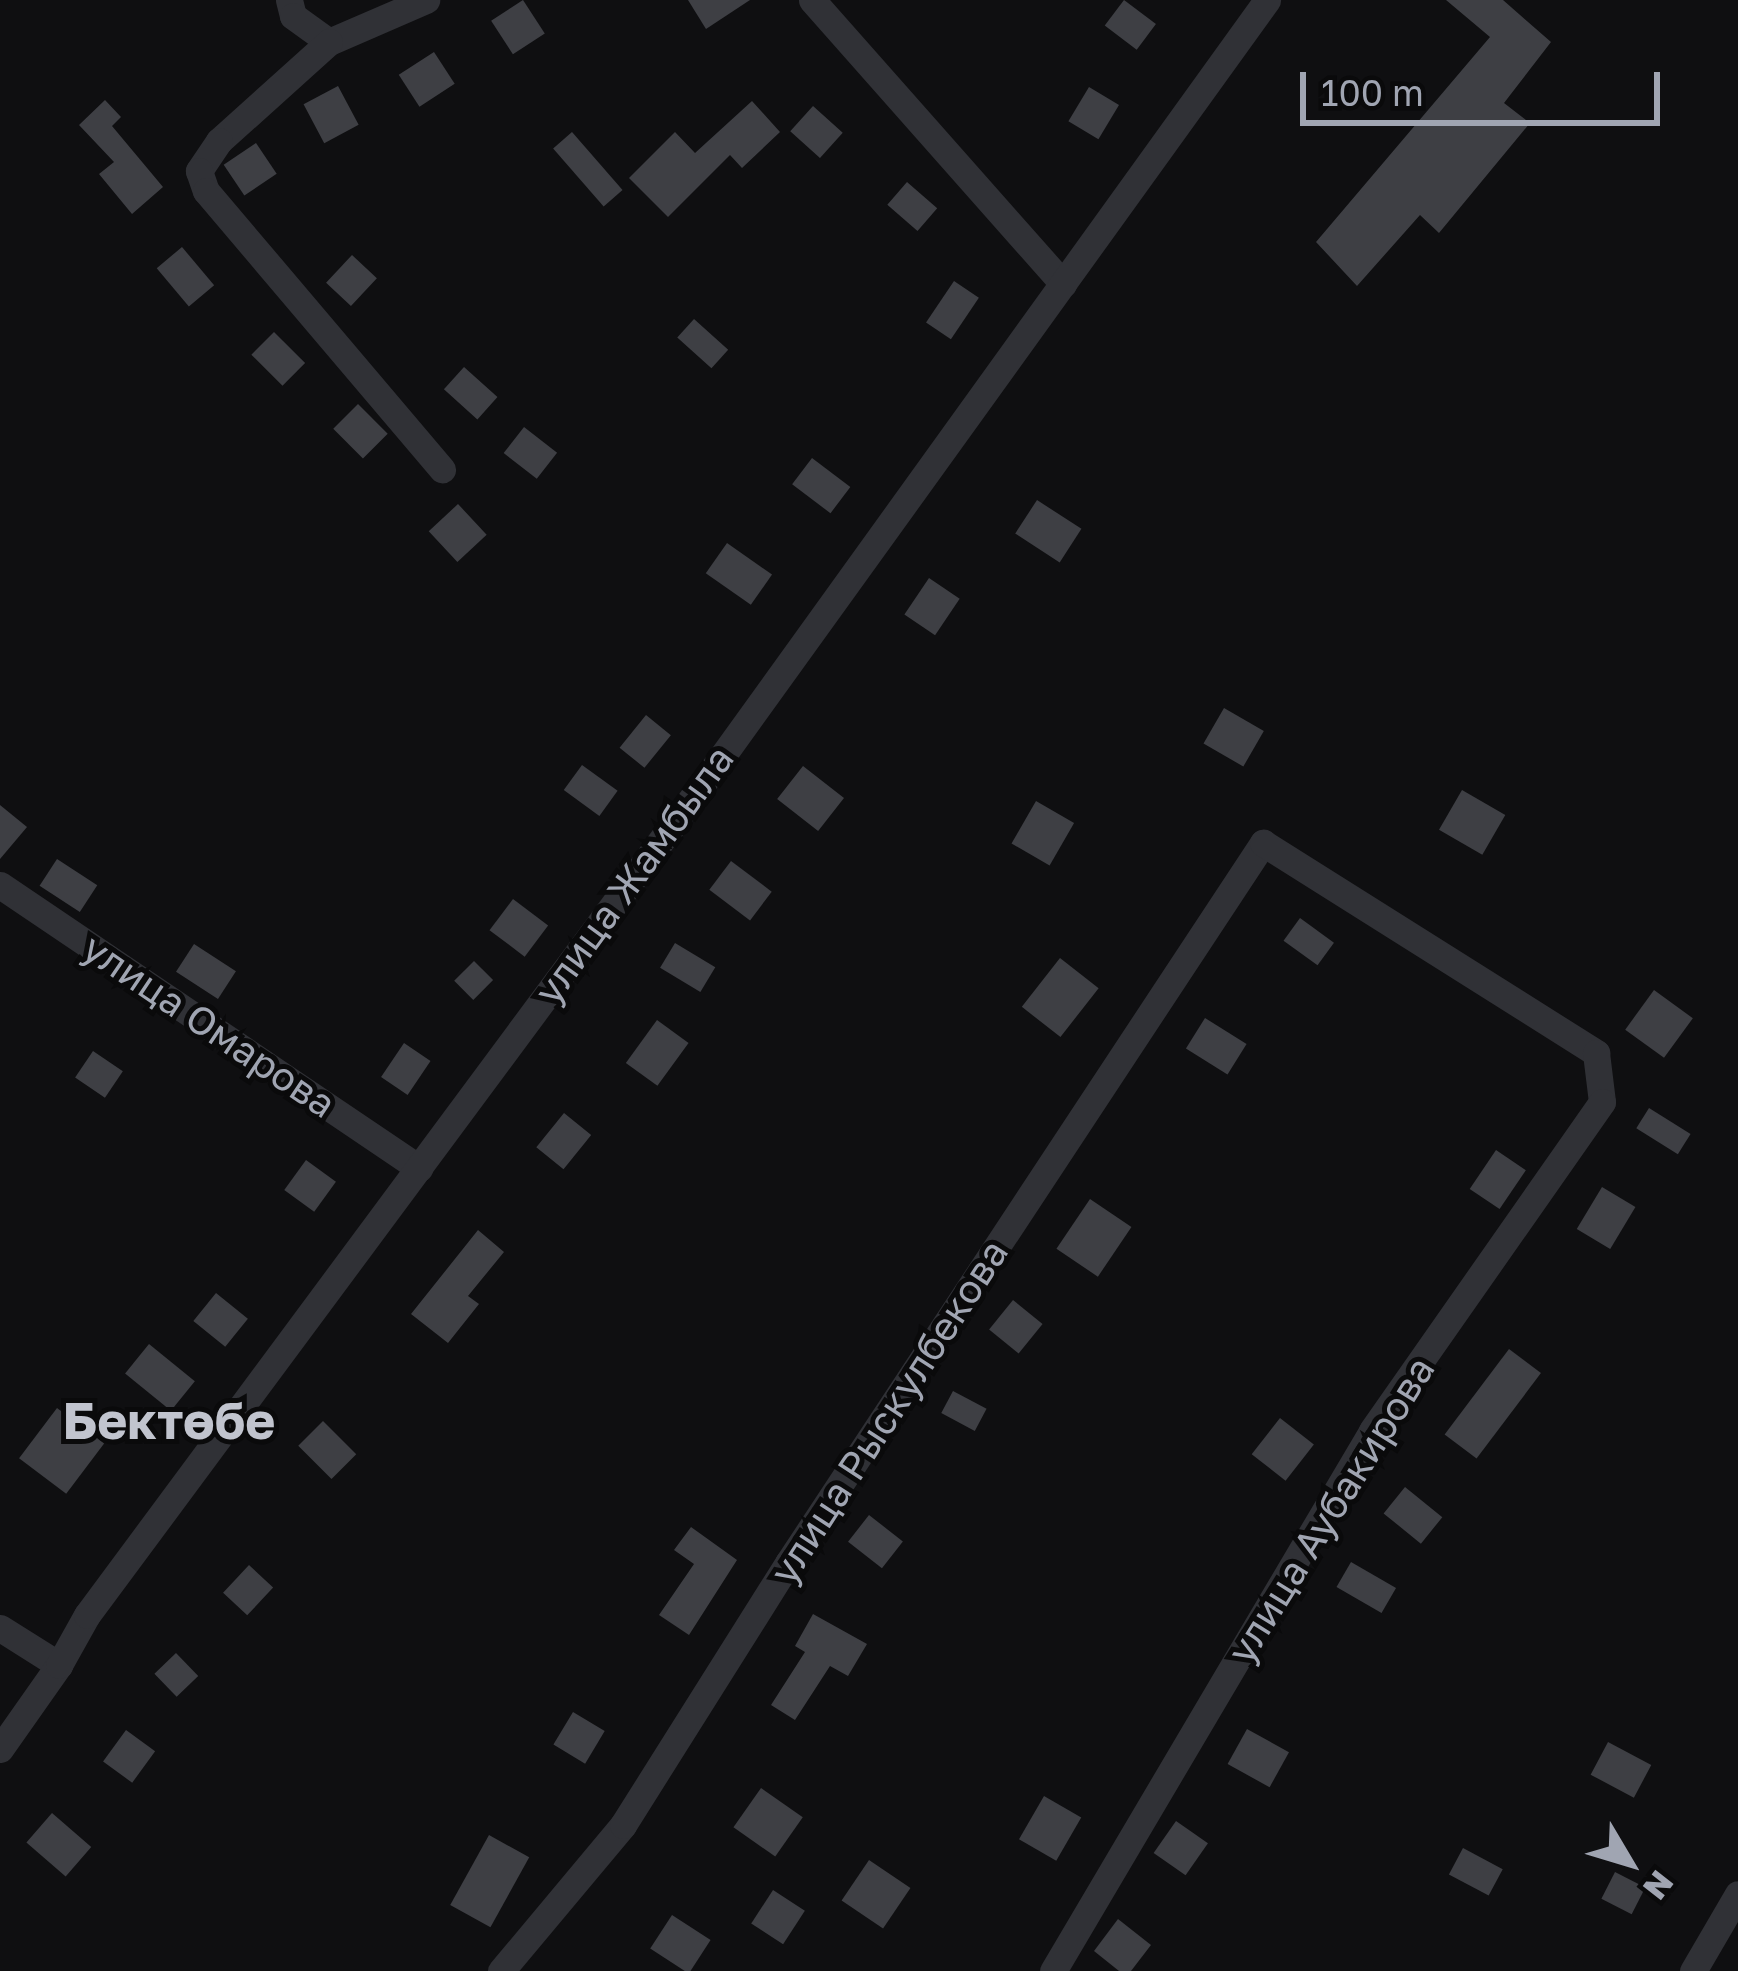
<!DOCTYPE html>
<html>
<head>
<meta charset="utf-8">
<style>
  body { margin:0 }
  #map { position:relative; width:1738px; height:1971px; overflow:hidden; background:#0f0f11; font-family:"Golos Text",sans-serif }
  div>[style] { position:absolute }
  .building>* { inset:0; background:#3e3f44; transform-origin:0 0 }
  .minor>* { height:27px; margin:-13.5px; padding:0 13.5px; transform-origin:13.5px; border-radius:13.5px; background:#303136 }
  span { translate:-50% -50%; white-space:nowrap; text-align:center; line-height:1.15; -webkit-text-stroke:10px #0a0a0b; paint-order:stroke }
  .street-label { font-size:39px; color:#a0a5b2 }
  .district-label { font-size:51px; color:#c1c4ce; font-weight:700 }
  .north { position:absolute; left:1570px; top:1803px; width:120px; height:120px; -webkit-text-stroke:9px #0a0a0b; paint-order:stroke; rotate:128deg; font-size:33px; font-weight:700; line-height:48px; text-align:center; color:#a0a5b2 }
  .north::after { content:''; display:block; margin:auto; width:42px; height:54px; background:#a0a5b2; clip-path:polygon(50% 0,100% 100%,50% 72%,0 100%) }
  .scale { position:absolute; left:1300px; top:72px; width:360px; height:54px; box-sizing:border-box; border:6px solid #a0a5b2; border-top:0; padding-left:15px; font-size:36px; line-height:42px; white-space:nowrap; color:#a0a5b2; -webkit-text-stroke:9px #0a0a0b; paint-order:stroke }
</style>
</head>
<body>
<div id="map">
  <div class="building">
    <i style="left:523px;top:0;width:40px;height:38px;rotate:57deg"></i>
    <i style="clip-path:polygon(688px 0,750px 0,706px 29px)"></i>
    <i style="left:1124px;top:0;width:40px;height:32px;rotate:37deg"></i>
    <i style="clip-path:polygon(1446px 0,1503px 0,1551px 42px,1504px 103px,1530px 123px,1439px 233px,1420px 215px,1357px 286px,1316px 242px,1490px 37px)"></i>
    <i style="left:434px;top:52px;width:38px;height:42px;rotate:57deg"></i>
    <i style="left:338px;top:86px;width:44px;height:39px;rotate:62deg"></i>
    <i style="left:1089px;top:87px;width:35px;height:40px;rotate:31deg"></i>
    <i style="clip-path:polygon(105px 100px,121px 117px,112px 126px,163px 187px,132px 214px,99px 174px,114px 162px,79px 125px)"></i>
    <i style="clip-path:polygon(752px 101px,780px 132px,742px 168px,730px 155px,668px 217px,629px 178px,675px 132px,695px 153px)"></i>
    <i style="left:813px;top:106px;width:40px;height:34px;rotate:42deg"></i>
    <i style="left:572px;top:132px;width:77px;height:25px;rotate:49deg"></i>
    <i style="left:256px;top:143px;width:37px;height:39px;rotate:56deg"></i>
    <i style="left:907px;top:182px;width:40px;height:30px;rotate:41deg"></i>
    <i style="left:182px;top:247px;width:50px;height:33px;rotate:50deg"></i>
    <i style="left:352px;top:255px;width:34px;height:38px;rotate:43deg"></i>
    <i style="left:954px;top:281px;width:30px;height:50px;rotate:34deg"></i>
    <i style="left:694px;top:319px;width:46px;height:25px;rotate:42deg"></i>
    <i style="left:274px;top:332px;width:44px;height:32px;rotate:45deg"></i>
    <i style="left:464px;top:367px;width:45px;height:30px;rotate:42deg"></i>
    <i style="left:358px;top:404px;width:42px;height:35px;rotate:45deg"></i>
    <i style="left:524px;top:427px;width:42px;height:33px;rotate:38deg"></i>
    <i style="left:812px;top:458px;width:48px;height:33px;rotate:37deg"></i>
    <i style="left:1037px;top:500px;width:53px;height:40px;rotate:33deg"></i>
    <i style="left:458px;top:504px;width:42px;height:40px;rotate:47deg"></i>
    <i style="left:727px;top:543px;width:55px;height:37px;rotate:35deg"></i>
    <i style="left:929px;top:578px;width:37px;height:44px;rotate:34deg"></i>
    <i style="left:1224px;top:708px;width:46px;height:41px;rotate:30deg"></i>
    <i style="left:646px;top:715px;width:32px;height:42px;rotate:39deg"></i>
    <i style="left:582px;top:765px;width:44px;height:31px;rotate:36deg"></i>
    <i style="left:803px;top:766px;width:52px;height:42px;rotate:38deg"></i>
    <i style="left:1462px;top:790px;width:50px;height:46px;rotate:30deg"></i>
    <i style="left:1036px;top:801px;width:44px;height:49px;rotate:30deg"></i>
    <i style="clip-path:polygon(0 805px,27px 827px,0 859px)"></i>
    <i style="left:57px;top:859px;width:48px;height:32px;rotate:33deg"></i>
    <i style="left:731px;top:861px;width:51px;height:36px;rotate:37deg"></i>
    <i style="left:513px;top:899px;width:44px;height:39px;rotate:37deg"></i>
    <i style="left:1300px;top:918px;width:42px;height:28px;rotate:36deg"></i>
    <i style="left:675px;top:943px;width:47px;height:29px;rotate:31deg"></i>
    <i style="left:194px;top:944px;width:50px;height:33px;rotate:33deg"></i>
    <i style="left:1060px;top:958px;width:49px;height:62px;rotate:38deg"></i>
    <i style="left:474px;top:961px;width:27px;height:28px;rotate:45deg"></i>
    <i style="left:1654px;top:990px;width:48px;height:49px;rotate:36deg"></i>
    <i style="left:1205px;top:1018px;width:49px;height:36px;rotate:32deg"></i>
    <i style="left:657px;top:1020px;width:39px;height:53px;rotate:36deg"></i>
    <i style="left:404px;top:1043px;width:32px;height:41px;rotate:34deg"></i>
    <i style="left:93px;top:1051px;width:36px;height:32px;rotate:34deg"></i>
    <i style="left:1649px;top:1108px;width:49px;height:24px;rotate:32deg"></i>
    <i style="left:564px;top:1113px;width:35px;height:44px;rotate:39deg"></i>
    <i style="left:1496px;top:1150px;width:36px;height:47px;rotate:34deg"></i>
    <i style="left:306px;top:1160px;width:37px;height:37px;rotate:36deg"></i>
    <i style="left:1602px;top:1187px;width:39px;height:49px;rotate:31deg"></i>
    <i style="left:1090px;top:1199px;width:50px;height:60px;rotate:34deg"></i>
    <i style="clip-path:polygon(478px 1230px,504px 1252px,468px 1296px,479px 1304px,448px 1343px,411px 1314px)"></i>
    <i style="left:216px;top:1293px;width:41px;height:36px;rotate:39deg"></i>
    <i style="left:1013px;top:1300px;width:38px;height:38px;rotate:39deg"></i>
    <i style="left:149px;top:1344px;width:59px;height:38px;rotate:39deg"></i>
    <i style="left:1509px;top:1349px;width:40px;height:107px;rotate:37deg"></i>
    <i style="left:953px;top:1391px;width:38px;height:25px;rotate:28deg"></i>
    <i style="left:57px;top:1408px;width:59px;height:63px;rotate:37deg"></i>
    <i style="left:1280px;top:1418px;width:43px;height:46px;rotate:38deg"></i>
    <i style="left:323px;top:1421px;width:47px;height:35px;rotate:45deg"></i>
    <i style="left:1405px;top:1487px;width:48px;height:34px;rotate:39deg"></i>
    <i style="left:869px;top:1515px;width:43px;height:34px;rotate:38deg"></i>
    <i style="clip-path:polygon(691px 1527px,737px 1560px,689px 1635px,659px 1615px,694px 1564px,674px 1550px)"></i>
    <i style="left:1351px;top:1562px;width:52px;height:29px;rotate:30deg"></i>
    <i style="left:249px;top:1565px;width:33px;height:38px;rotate:43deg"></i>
    <i style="clip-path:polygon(813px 1614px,867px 1644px,848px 1676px,830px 1666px,795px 1720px,771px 1705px,805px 1652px,795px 1646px)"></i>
    <i style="left:176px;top:1653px;width:32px;height:30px;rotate:46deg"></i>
    <i style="left:573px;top:1712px;width:37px;height:38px;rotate:31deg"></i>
    <i style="left:1247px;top:1729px;width:48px;height:40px;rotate:29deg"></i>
    <i style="left:126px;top:1730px;width:36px;height:39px;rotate:36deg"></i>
    <i style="left:1608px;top:1742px;width:49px;height:37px;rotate:28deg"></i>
    <i style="left:761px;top:1788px;width:51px;height:48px;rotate:35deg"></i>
    <i style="left:1044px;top:1796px;width:43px;height:50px;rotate:30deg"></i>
    <i style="left:52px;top:1813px;width:52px;height:39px;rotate:41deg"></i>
    <i style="left:1176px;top:1821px;width:39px;height:39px;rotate:35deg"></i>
    <i style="left:489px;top:1835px;width:46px;height:80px;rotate:29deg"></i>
    <i style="left:1463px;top:1848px;width:45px;height:30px;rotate:28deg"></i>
    <i style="left:869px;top:1860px;width:50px;height:49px;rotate:34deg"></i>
    <i style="left:1615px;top:1872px;width:34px;height:30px;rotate:27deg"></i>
    <i style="left:773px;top:1890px;width:38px;height:40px;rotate:33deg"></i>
    <i style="left:672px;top:1915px;width:46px;height:40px;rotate:33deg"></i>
    <i style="clip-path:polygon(1118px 1919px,1151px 1945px,1131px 1971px,1119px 1971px,1094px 1951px)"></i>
  </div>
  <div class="minor">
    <i style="left:289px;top:0;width:16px;rotate:76deg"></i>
    <i style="left:293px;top:16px;width:44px;rotate:35.8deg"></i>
    <i style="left:329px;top:42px;width:106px;rotate:-23.4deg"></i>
    <i style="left:812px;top:0;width:379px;rotate:48.5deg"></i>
    <i style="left:329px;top:42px;width:148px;rotate:138deg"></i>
    <i style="left:219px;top:141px;width:36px;rotate:124deg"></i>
    <i style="left:199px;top:171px;width:21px;rotate:71deg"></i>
    <i style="left:206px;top:191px;width:365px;rotate:49.7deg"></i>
    <i style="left:0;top:885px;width:506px;rotate:34.04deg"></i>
    <i style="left:0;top:1628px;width:70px;rotate:32.1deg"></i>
    <i style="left:0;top:1749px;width:103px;rotate:-54.9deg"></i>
    <i style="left:59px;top:1665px;width:57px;rotate:-60.8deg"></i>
    <i style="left:87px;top:1615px;width:982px;rotate:-53.45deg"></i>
    <i style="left:672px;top:826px;width:1018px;rotate:-54.23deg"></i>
    <i style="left:501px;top:1971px;width:190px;rotate:-50.1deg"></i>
    <i style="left:623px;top:1825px;width:310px;rotate:-57.8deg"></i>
    <i style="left:788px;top:1563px;width:863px;rotate:-56.59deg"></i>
    <i style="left:1263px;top:843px;width:394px;rotate:32.2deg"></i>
    <i style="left:1596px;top:1053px;width:49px;rotate:83deg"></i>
    <i style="left:1602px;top:1102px;width:401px;rotate:125deg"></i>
    <i style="left:1372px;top:1431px;width:627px;rotate:120.57deg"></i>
    <i style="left:1693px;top:1971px;width:89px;rotate:-59.7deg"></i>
  </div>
  <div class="street-label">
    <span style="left:634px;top:875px;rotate:-54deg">улица Жамбыла</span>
    <span style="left:209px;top:1026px;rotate:34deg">улица Омарова</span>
    <span style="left:889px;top:1412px;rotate:-57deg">улица Рыскулбекова</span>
    <span style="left:1331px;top:1510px;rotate:-58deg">улица Аубакирова</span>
  </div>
  <div class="district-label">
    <span style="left:169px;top:1420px">Бектөбе</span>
  </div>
  <div class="north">N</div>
  <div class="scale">100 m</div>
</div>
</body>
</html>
